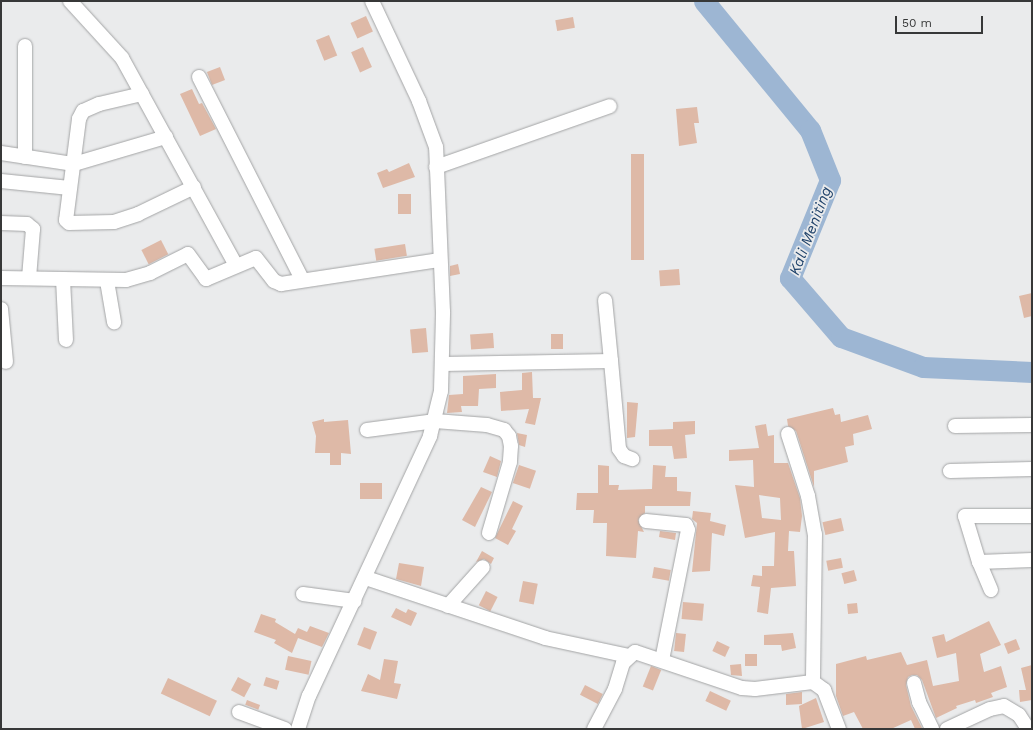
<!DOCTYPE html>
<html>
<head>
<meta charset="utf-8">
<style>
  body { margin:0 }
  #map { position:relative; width:1033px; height:730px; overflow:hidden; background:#eaebec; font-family:"Work Sans",sans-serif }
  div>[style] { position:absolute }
  .river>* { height:21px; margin:-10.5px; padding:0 10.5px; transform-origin:10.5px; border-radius:10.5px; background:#9db6d3 }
  .building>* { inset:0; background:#deb9a7; transform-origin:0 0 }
  .roads { filter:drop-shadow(0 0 1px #a3a4a5) drop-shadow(0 0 1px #a3a4a5) }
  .minor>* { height:14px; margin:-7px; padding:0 7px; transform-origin:7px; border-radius:7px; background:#fff }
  span { translate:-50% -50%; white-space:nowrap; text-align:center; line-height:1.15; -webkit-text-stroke:3.5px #eaebec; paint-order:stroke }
  .water-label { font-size:15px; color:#1f426a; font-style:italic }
  .frame { position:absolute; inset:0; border:2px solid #373838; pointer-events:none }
  .scale { position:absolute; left:895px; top:16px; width:88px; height:18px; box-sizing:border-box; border:2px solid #373838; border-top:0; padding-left:5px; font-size:12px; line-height:14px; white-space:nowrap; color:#373838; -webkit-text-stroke:3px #eaebec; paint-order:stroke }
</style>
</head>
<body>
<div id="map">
  <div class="river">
    <i style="left:704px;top:1px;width:167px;rotate:50.6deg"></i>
    <i style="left:810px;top:130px;width:54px;rotate:68.2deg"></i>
    <i style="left:830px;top:180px;width:106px;rotate:112.2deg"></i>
    <i style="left:790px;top:278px;width:78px;rotate:49.2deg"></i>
    <i style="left:841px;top:337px;width:87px;rotate:20.1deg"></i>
    <i style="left:923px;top:367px;width:109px;rotate:2.6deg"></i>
  </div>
  <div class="building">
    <i style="left:366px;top:16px;width:17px;height:17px;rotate:66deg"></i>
    <i style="left:573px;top:17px;width:11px;height:18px;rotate:80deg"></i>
    <i style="left:329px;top:35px;width:22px;height:14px;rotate:68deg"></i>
    <i style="left:363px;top:47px;width:22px;height:13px;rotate:66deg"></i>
    <i style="left:220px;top:67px;width:14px;height:14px;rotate:69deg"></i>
    <i style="clip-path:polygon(192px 89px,199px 104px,202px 103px,216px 129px,200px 136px,180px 94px)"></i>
    <i style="clip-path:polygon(697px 107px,699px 123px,694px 123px,697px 143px,679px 146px,676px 109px)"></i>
    <i style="left:631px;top:154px;width:13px;height:106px"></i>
    <i style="clip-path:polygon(409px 163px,415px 177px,383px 188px,377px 173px,387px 169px,389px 172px)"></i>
    <i style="left:398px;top:194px;width:13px;height:20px"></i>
    <i style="left:161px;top:240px;width:16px;height:22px;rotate:63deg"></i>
    <i style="left:405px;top:244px;width:12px;height:31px;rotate:81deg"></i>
    <i style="clip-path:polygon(458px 264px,460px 274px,450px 276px,450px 266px)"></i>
    <i style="left:679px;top:269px;width:16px;height:20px;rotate:86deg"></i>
    <i style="clip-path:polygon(1032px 293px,1032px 316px,1024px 318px,1019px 296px)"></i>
    <i style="left:426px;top:328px;width:24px;height:16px;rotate:85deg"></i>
    <i style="left:493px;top:333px;width:15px;height:23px;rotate:86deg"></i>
    <i style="left:551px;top:334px;width:12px;height:15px"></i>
    <i style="clip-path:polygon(532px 372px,533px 398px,541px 398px,535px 425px,525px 423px,529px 409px,501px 411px,500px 392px,522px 390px,522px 373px)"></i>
    <i style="clip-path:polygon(496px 374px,496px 388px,479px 389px,478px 406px,461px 406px,462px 412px,447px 413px,449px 395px,463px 394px,463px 376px)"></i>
    <i style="clip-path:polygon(627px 402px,638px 403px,635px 437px,627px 438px)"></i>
    <i style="clip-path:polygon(833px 408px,835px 415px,840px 414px,841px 422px,868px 415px,872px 429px,853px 434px,854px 445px,845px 447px,848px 462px,814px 471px,814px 487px,796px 431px,788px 426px,787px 419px)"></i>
    <i style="clip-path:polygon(324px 419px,324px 422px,348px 420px,351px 454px,341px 453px,341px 465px,330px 465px,330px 453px,315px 453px,316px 436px,312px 422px)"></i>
    <i style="clip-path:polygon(695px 421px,695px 434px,685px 435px,687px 458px,674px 459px,672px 446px,649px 446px,649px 430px,673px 429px,673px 422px)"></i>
    <i style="clip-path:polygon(evenodd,766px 424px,768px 436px,774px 435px,774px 463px,788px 463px,800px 498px,802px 516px,800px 532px,789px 531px,788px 551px,794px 551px,796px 586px,771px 588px,768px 614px,757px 612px,760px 587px,751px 586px,753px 575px,762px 576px,762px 566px,774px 566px,775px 532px,745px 538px,735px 485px,754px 487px,753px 460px,729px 461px,729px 450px,759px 448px,755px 426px,766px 424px,759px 495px,780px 498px,781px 520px,762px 518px,759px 495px)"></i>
    <i style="clip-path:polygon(517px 433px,527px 435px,525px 447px,519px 445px)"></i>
    <i style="clip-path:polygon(490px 456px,501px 461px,497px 477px,483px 472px)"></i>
    <i style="left:519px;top:465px;width:18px;height:19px;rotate:19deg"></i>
    <i style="clip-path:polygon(598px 465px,609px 466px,609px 485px,619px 485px,618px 490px,652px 489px,653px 465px,666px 466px,665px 477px,677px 477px,677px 491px,691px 492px,690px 506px,645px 506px,645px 513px,638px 520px,644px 532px,638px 531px,636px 558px,606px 556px,607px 523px,593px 523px,594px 510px,576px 510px,577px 493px,598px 493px)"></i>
    <i style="left:382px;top:483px;width:16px;height:22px;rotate:90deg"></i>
    <i style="clip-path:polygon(481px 487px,492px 492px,475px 527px,462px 520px)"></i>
    <i style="clip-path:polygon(513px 501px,523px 506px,512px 529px,516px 531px,508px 545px,495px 538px)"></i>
    <i style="clip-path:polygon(693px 511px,711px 513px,710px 521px,726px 525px,724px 536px,712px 533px,710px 571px,692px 572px,697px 523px,692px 519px)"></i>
    <i style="left:841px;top:518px;width:13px;height:19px;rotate:77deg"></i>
    <i style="clip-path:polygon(660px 531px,676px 533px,675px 540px,659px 537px)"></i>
    <i style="clip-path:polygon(482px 551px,494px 558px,491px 564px,484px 559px,476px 562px)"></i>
    <i style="left:841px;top:558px;width:10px;height:15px;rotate:79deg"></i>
    <i style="clip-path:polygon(399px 563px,424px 567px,421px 586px,396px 579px)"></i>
    <i style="left:654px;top:567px;width:17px;height:11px;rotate:10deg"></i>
    <i style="left:854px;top:570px;width:11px;height:13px;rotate:75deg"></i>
    <i style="left:523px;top:581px;width:15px;height:21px;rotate:11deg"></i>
    <i style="left:486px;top:591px;width:13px;height:16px;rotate:27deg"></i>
    <i style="left:683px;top:602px;width:21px;height:17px;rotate:5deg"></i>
    <i style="left:857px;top:603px;width:10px;height:10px;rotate:84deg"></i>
    <i style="clip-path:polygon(396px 608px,406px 613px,408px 609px,417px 613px,411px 626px,391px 617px)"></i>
    <i style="clip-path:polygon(261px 614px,276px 619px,275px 622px,295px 634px,298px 628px,307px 632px,310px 626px,329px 633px,322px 647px,298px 638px,292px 653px,274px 643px,276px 640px,254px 632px)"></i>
    <i style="clip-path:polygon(989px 621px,1001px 645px,980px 654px,984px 672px,1001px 666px,1007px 687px,991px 693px,993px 697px,976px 703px,975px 700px,956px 706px,957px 708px,936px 718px,922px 680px,917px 675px,912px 675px,908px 677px,906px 685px,911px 706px,922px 728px,915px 729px,911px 720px,891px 729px,863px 729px,854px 712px,843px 716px,836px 696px,836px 664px,866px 656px,867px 660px,901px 652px,907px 665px,927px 660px,933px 686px,959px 681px,956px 653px,937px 658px,932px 637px,944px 634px,946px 642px)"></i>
    <i style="left:364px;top:627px;width:14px;height:19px;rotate:21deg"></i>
    <i style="left:676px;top:633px;width:10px;height:18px;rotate:6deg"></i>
    <i style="clip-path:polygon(793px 633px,796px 648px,782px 651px,781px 645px,764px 645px,764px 635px)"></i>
    <i style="left:1016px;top:639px;width:11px;height:13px;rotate:68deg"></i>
    <i style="left:717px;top:641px;width:14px;height:11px;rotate:25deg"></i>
    <i style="left:757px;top:654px;width:12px;height:12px;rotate:90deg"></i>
    <i style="left:288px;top:656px;width:24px;height:14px;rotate:12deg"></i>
    <i style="clip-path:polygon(384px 659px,398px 661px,394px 683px,401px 684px,397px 699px,361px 691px,368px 674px,380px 680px)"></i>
    <i style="clip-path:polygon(741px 664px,742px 676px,731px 675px,730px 665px)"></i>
    <i style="clip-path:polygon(1032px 665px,1032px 700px,1020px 702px,1019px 690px,1026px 690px,1021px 668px)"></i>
    <i style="left:651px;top:666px;width:11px;height:22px;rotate:22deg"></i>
    <i style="left:238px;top:677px;width:15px;height:15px;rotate:28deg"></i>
    <i style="left:266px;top:677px;width:14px;height:9px;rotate:17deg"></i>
    <i style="left:168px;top:678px;width:54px;height:17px;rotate:25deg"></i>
    <i style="left:585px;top:685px;width:20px;height:11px;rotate:27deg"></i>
    <i style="left:710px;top:691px;width:23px;height:11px;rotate:25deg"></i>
    <i style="clip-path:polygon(802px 692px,802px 704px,786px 705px,786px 694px)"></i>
    <i style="clip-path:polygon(816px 698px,824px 722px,802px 729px,799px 706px)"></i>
    <i style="left:247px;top:700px;width:14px;height:5px;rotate:21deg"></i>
  </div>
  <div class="roads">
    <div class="minor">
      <i style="left:70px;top:1px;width:77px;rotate:47.6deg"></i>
      <i style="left:122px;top:58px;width:236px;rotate:61.2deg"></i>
      <i style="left:199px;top:77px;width:227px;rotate:63deg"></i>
      <i style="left:142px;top:94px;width:44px;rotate:166.9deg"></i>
      <i style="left:99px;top:104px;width:17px;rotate:156deg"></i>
      <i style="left:83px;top:111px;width:9px;rotate:117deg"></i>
      <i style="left:79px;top:119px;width:102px;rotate:97.3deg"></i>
      <i style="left:66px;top:220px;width:4px;rotate:45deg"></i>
      <i style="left:69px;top:223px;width:45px;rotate:-1.3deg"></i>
      <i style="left:114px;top:222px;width:25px;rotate:-18deg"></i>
      <i style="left:138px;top:214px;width:62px;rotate:-25.7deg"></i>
      <i style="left:1px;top:153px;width:74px;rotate:8.6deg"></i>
      <i style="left:74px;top:164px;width:96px;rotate:-16.4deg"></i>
      <i style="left:25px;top:157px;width:111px;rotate:-90deg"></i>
      <i style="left:436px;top:167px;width:184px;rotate:-19.3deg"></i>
      <i style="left:1px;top:181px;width:69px;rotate:5.8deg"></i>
      <i style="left:1px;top:223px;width:26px;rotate:2deg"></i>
      <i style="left:27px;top:224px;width:8px;rotate:40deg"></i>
      <i style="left:33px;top:229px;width:49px;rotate:94.7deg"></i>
      <i style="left:1px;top:278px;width:125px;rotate:0.9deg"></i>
      <i style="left:126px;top:280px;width:25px;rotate:-16deg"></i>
      <i style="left:150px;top:273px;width:42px;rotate:-26.6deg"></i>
      <i style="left:188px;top:254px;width:31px;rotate:54deg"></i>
      <i style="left:206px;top:279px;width:54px;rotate:-22.8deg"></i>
      <i style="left:256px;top:258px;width:29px;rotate:52deg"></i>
      <i style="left:274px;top:281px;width:8px;rotate:23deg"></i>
      <i style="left:281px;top:284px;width:161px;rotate:-8.6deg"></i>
      <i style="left:63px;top:279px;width:61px;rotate:87.2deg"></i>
      <i style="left:107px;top:281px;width:42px;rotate:80.3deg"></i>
      <i style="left:1px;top:309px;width:53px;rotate:84.6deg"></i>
      <i style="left:611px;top:361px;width:88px;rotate:84.8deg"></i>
      <i style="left:619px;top:449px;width:9px;rotate:54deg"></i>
      <i style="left:624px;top:456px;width:9px;rotate:21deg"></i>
      <i style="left:443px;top:364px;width:168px;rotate:-1deg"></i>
      <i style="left:611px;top:361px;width:61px;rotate:-95.6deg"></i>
      <i style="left:955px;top:426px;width:77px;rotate:-0.7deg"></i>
      <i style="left:367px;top:430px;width:69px;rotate:-7.5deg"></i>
      <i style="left:435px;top:421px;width:52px;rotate:4.4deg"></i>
      <i style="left:487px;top:425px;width:18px;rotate:16deg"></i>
      <i style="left:504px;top:430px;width:8px;rotate:50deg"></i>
      <i style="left:509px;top:436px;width:10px;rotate:79deg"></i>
      <i style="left:511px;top:446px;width:16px;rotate:94deg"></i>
      <i style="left:510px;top:462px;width:74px;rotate:106.5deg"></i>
      <i style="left:788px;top:434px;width:65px;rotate:72.1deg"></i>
      <i style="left:808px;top:496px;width:39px;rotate:80deg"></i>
      <i style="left:815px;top:534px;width:148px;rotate:90.8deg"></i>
      <i style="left:950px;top:471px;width:82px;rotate:-1.4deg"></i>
      <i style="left:646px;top:521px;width:40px;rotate:5.7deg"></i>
      <i style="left:686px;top:525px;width:5px;rotate:68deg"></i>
      <i style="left:688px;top:530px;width:133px;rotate:101.3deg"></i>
      <i style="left:979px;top:562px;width:53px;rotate:-2.2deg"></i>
      <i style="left:366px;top:578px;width:189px;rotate:18.5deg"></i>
      <i style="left:545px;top:638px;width:85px;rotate:12.2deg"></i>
      <i style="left:991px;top:590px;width:30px;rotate:-113deg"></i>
      <i style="left:979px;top:562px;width:48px;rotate:-106.9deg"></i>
      <i style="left:965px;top:516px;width:67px"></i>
      <i style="left:303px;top:594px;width:52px;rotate:7.7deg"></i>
      <i style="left:448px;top:606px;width:52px;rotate:-48.1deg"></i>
      <i style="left:914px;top:683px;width:20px;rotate:75deg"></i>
      <i style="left:919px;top:702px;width:30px;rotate:64deg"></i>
      <i style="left:239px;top:712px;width:49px;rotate:20.3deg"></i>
      <i style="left:298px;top:729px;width:35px;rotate:-72deg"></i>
      <i style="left:309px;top:696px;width:287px;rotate:-65deg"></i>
      <i style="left:430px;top:436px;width:46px;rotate:-76.3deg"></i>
      <i style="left:441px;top:391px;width:79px;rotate:-88.5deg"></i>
      <i style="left:443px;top:312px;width:165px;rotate:-92.4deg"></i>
      <i style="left:436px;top:147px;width:49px;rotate:-110.3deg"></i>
      <i style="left:419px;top:101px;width:110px;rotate:-115.2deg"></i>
      <i style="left:594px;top:729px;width:45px;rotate:-62.3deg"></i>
      <i style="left:615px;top:689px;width:27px;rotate:-73deg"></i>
      <i style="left:623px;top:663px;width:16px;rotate:-43deg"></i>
      <i style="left:635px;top:652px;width:113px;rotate:18.6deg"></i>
      <i style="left:742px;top:688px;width:13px;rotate:4deg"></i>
      <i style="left:755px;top:689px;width:58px;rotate:-6.9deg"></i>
      <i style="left:813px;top:682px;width:14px;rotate:36deg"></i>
      <i style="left:824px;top:690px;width:42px;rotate:69deg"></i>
      <i style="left:947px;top:729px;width:47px;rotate:-24.9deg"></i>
      <i style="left:990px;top:709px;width:14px;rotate:-12deg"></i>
      <i style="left:1004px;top:706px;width:17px;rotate:31deg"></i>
      <i style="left:1019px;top:715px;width:17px;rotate:57deg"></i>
    </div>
  </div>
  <div class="water-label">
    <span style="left:811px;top:231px;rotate:-69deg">Kali Meniting</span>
  </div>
  <div class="frame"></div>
  <div class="scale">50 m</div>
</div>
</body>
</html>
